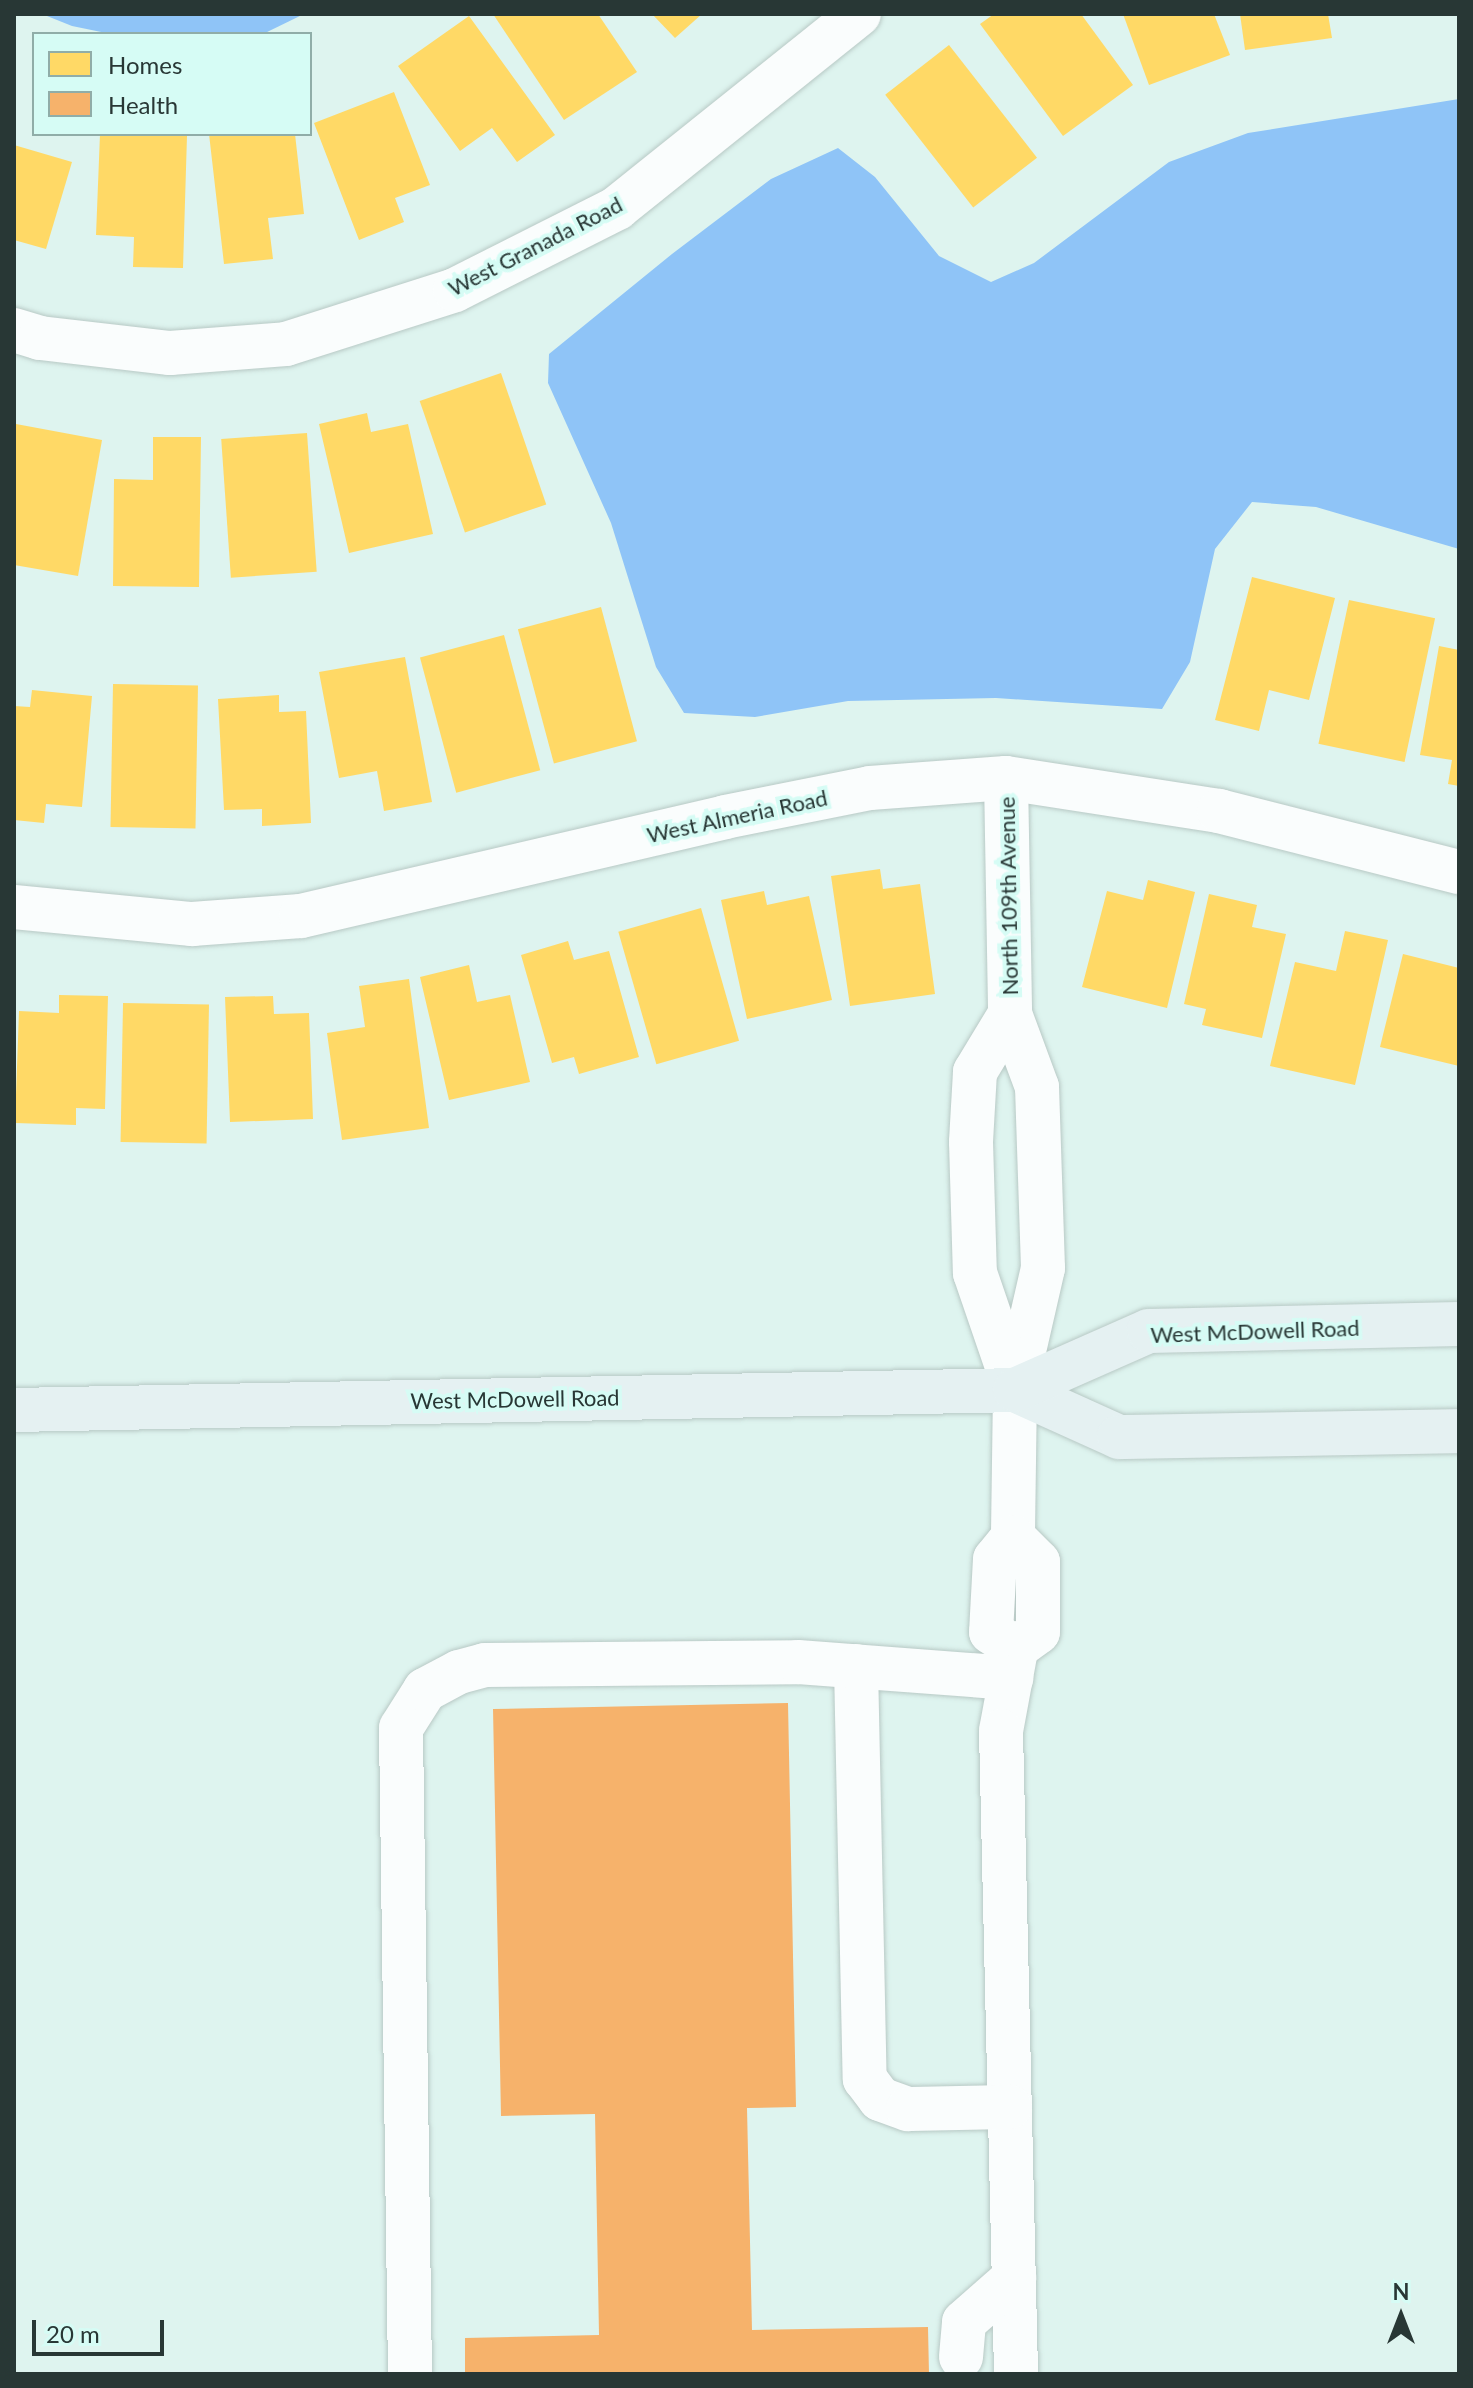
<!DOCTYPE html>
<html>
<head>
<meta charset="utf-8">
<style>
  body { margin:0 }
  #map { position:relative; width:1473px; height:2388px; overflow:hidden; background:#def4ef; font-family:Lato,sans-serif }
  div>[style] { position:absolute }
  .water>* { inset:0; background:#8fc4f7 }
  .homes>* { inset:0; background:#ffd966; transform-origin:0 0 }
  .health>* { inset:0; background:#f6b26b }
  .roads { filter:drop-shadow(0 0 2px #b8c9c5) drop-shadow(0 0 2px #b8c9c5) }
  .minor>* { height:44px; margin:-22px; padding:0 22px; transform-origin:22px; border-radius:22px; background:#fafdfd }
  .major>* { height:44px; margin:-22px; padding:0 22px; transform-origin:22px; border-radius:22px; background:#e5f1f2 }
  span { translate:-50% -50%; white-space:nowrap; text-align:center; line-height:1.15; -webkit-text-stroke:8px #d6fcf5; paint-order:stroke }
  .street-label { font-size:22px; color:#283735 }
  .frame { position:absolute; inset:0; border:16px solid #283735; pointer-events:none }
  .legend { position:absolute; left:32px; top:32px; width:280px; height:104px; box-sizing:border-box; background:#d6fcf5; border:2px solid #90ada8; margin:0; padding:10px 14px; list-style:none; font-size:24px; color:#283735 }
  .legend li { display:flex; align-items:center; gap:16px; height:40px }
  .legend b { width:40px; border:2px solid #90ada8 }
  .north { position:absolute; left:1361px; top:2276px; width:80px; height:80px; -webkit-text-stroke:6px #d6fcf5; paint-order:stroke; rotate:0deg; font-size:22px; font-weight:700; line-height:32px; text-align:center; color:#283735 }
  .north::after { content:''; display:block; margin:auto; width:28px; height:36px; background:#283735; clip-path:polygon(50% 0,100% 100%,50% 72%,0 100%) }
  .scale { position:absolute; left:32px; top:2320px; width:132px; height:36px; box-sizing:border-box; border:4px solid #283735; border-top:0; padding-left:10px; font-size:24px; line-height:28px; white-space:nowrap; color:#283735; -webkit-text-stroke:6px #d6fcf5; paint-order:stroke }
</style>
</head>
<body>
<div id="map">
  <div class="water">
    <i style="clip-path:polygon(42px 14px,304px 14px,263px 34px,111px 34px,72px 26px)"></i>
    <i style="clip-path:polygon(1459px 99px,1459px 549px,1316px 507px,1252px 502px,1215px 549px,1190px 662px,1162px 709px,996px 698px,848px 701px,755px 717px,684px 713px,656px 667px,611px 523px,548px 383px,549px 354px,672px 254px,771px 179px,838px 148px,875px 177px,939px 256px,991px 282px,1034px 263px,1169px 162px,1248px 133px)"></i>
  </div>
  <div class="homes">
    <i style="clip-path:polygon(493px 14px,598px 14px,637px 72px,564px 120px)"></i>
    <i style="clip-path:polygon(652px 14px,702px 14px,675px 38px)"></i>
    <i style="clip-path:polygon(994px 14px,1081px 14px,1133px 85px,1063px 136px,980px 24px)"></i>
    <i style="clip-path:polygon(1123px 14px,1214px 14px,1230px 55px,1149px 85px)"></i>
    <i style="clip-path:polygon(1240px 14px,1328px 14px,1332px 38px,1245px 50px)"></i>
    <i style="clip-path:polygon(469px 16px,555px 135px,517px 162px,492px 128px,460px 151px,398px 66px)"></i>
    <i style="left:949px;top:45px;width:143px;height:81px;rotate:52deg"></i>
    <i style="clip-path:polygon(394px 92px,430px 185px,395px 198px,404px 222px,359px 240px,314px 123px)"></i>
    <i style="clip-path:polygon(100px 134px,187px 136px,183px 268px,133px 267px,134px 237px,96px 235px)"></i>
    <i style="clip-path:polygon(209px 134px,295px 134px,304px 214px,268px 218px,273px 259px,224px 264px)"></i>
    <i style="clip-path:polygon(14px 145px,72px 162px,46px 249px,14px 240px)"></i>
    <i style="left:501px;top:373px;width:139px;height:86px;rotate:71deg"></i>
    <i style="clip-path:polygon(367px 413px,371px 432px,408px 424px,433px 534px,349px 553px,319px 424px)"></i>
    <i style="clip-path:polygon(16px 424px,102px 440px,78px 576px,14px 565px)"></i>
    <i style="left:307px;top:433px;width:139px;height:86px;rotate:86deg"></i>
    <i style="clip-path:polygon(153px 437px,201px 437px,199px 587px,113px 586px,114px 479px,153px 480px)"></i>
    <i style="clip-path:polygon(1252px 577px,1335px 598px,1309px 700px,1269px 690px,1259px 731px,1215px 720px)"></i>
    <i style="left:1349px;top:600px;width:88px;height:147px;rotate:12deg"></i>
    <i style="left:601px;top:607px;width:139px;height:86px;rotate:75deg"></i>
    <i style="left:504px;top:635px;width:140px;height:87px;rotate:75deg"></i>
    <i style="clip-path:polygon(1439px 646px,1459px 650px,1459px 786px,1448px 784px,1452px 760px,1420px 755px)"></i>
    <i style="clip-path:polygon(405px 657px,432px 802px,384px 811px,377px 771px,339px 778px,319px 672px)"></i>
    <i style="left:113px;top:684px;width:85px;height:143px;rotate:1deg"></i>
    <i style="clip-path:polygon(32px 690px,92px 696px,82px 807px,46px 804px,44px 823px,14px 820px,14px 706px,30px 707px)"></i>
    <i style="clip-path:polygon(279px 695px,279px 712px,306px 711px,311px 823px,262px 826px,262px 809px,224px 810px,218px 699px)"></i>
    <i style="clip-path:polygon(880px 869px,883px 889px,920px 884px,935px 994px,850px 1006px,831px 876px)"></i>
    <i style="clip-path:polygon(1148px 880px,1195px 892px,1167px 1008px,1082px 987px,1107px 891px,1143px 900px)"></i>
    <i style="clip-path:polygon(764px 891px,767px 905px,809px 896px,832px 1000px,747px 1019px,721px 900px)"></i>
    <i style="clip-path:polygon(1209px 894px,1257px 905px,1252px 927px,1286px 934px,1262px 1038px,1202px 1025px,1206px 1009px,1184px 1004px)"></i>
    <i style="left:701px;top:908px;width:138px;height:86px;rotate:74deg"></i>
    <i style="clip-path:polygon(1345px 931px,1388px 940px,1355px 1085px,1270px 1066px,1295px 962px,1336px 971px)"></i>
    <i style="clip-path:polygon(568px 941px,574px 960px,609px 951px,639px 1057px,579px 1074px,574px 1057px,552px 1063px,521px 955px)"></i>
    <i style="clip-path:polygon(1403px 954px,1459px 968px,1459px 1066px,1380px 1047px)"></i>
    <i style="clip-path:polygon(469px 965px,477px 1002px,510px 995px,530px 1082px,449px 1100px,420px 977px)"></i>
    <i style="clip-path:polygon(409px 979px,429px 1128px,342px 1140px,327px 1033px,365px 1027px,359px 986px)"></i>
    <i style="clip-path:polygon(59px 995px,108px 996px,105px 1109px,76px 1108px,76px 1125px,15px 1123px,19px 1011px,59px 1013px)"></i>
    <i style="clip-path:polygon(273px 996px,274px 1014px,309px 1013px,313px 1119px,230px 1122px,225px 997px)"></i>
    <i style="left:123px;top:1003px;width:86px;height:139px;rotate:1deg"></i>
  </div>
  <div class="health">
    <i style="clip-path:polygon(788px 1703px,796px 2107px,747px 2108px,752px 2330px,928px 2327px,929px 2374px,465px 2374px,465px 2338px,599px 2335px,595px 2114px,501px 2116px,493px 1709px)"></i>
  </div>
  <div class="roads">
    <div class="minor">
      <i style="left:14px;top:330px;width:27px;rotate:17deg"></i>
      <i style="left:40px;top:338px;width:131px;rotate:6.6deg"></i>
      <i style="left:170px;top:353px;width:116px;rotate:-4.4deg"></i>
      <i style="left:286px;top:344px;width:177px;rotate:-17.7deg"></i>
      <i style="left:455px;top:290px;width:182px;rotate:-26.8deg"></i>
      <i style="left:617px;top:208px;width:310px;rotate:-38.7deg"></i>
      <i style="left:1006px;top:778px;width:236px;rotate:89deg"></i>
      <i style="left:1010px;top:1014px;width:78px;rotate:69.7deg"></i>
      <i style="left:1037px;top:1087px;width:181px;rotate:88.1deg"></i>
      <i style="left:1043px;top:1268px;width:125px;rotate:102.9deg"></i>
      <i style="left:1015px;top:1390px;width:147px;rotate:90.8deg"></i>
      <i style="left:1013px;top:1537px;width:28px;rotate:129deg"></i>
      <i style="left:995px;top:1559px;width:73px;rotate:93.1deg"></i>
      <i style="left:991px;top:1632px;width:30px;rotate:33deg"></i>
      <i style="left:1016px;top:1648px;width:27px;rotate:-36deg"></i>
      <i style="left:1038px;top:1632px;width:70px;rotate:-90deg"></i>
      <i style="left:1038px;top:1562px;width:35px;rotate:-135deg"></i>
      <i style="left:14px;top:907px;width:179px;rotate:5.5deg"></i>
      <i style="left:192px;top:924px;width:109px;rotate:-4.2deg"></i>
      <i style="left:301px;top:916px;width:435px;rotate:-13.1deg"></i>
      <i style="left:725px;top:817px;width:148px;rotate:-11.3deg"></i>
      <i style="left:870px;top:788px;width:136px;rotate:-4.2deg"></i>
      <i style="left:1006px;top:778px;width:216px;rotate:8.8deg"></i>
      <i style="left:1219px;top:811px;width:248px;rotate:14.3deg"></i>
      <i style="left:1010px;top:1014px;width:68px;rotate:121.1deg"></i>
      <i style="left:975px;top:1072px;width:70px;rotate:93.3deg"></i>
      <i style="left:971px;top:1142px;width:131px;rotate:88.3deg"></i>
      <i style="left:975px;top:1273px;width:124px;rotate:71.1deg"></i>
      <i style="left:1016px;top:1650px;width:82px;rotate:100.5deg"></i>
      <i style="left:1001px;top:1731px;width:643px;rotate:88.66deg"></i>
      <i style="left:856px;top:1666px;width:413px;rotate:88.8deg"></i>
      <i style="left:865px;top:2079px;width:25px;rotate:53deg"></i>
      <i style="left:880px;top:2099px;width:30px;rotate:20deg"></i>
      <i style="left:908px;top:2109px;width:102px;rotate:-1.1deg"></i>
      <i style="left:961px;top:2357px;width:35px;rotate:-85deg"></i>
      <i style="left:964px;top:2322px;width:67px;rotate:-41.3deg"></i>
      <i style="left:410px;top:2374px;width:646px;rotate:-90.8deg"></i>
      <i style="left:401px;top:1728px;width:45px;rotate:-57.7deg"></i>
      <i style="left:425px;top:1690px;width:38px;rotate:-28deg"></i>
      <i style="left:459px;top:1672px;width:27px;rotate:-15deg"></i>
      <i style="left:485px;top:1665px;width:313px;rotate:-0.5deg"></i>
      <i style="left:798px;top:1662px;width:214px;rotate:4.3deg"></i>
    </div>
    <div class="major">
      <i style="left:1015px;top:1390px;width:114px;rotate:24.3deg"></i>
      <i style="left:1119px;top:1437px;width:340px;rotate:-1deg"></i>
      <i style="left:14px;top:1410px;width:1001px;rotate:-1.14deg"></i>
      <i style="left:1015px;top:1390px;width:146px;rotate:-23.8deg"></i>
      <i style="left:1149px;top:1331px;width:310px;rotate:-1.3deg"></i>
    </div>
  </div>
  <div class="street-label">
    <span style="left:535px;top:246px;rotate:-27deg">West Granada Road</span>
    <span style="left:737px;top:816px;rotate:-12deg">West Almeria Road</span>
    <span style="left:1008px;top:896px;rotate:-91deg">North 109th Avenue</span>
    <span style="left:1255px;top:1331px;rotate:-2deg">West McDowell Road</span>
    <span style="left:515px;top:1399px;rotate:-1deg">West McDowell Road</span>
  </div>
  <div class="frame"></div>
  <ul class="legend">
  <li><b style="height:22px;background:#ffd966"></b>Homes</li>
  <li><b style="height:22px;background:#f6b26b"></b>Health</li>
  </ul>
  <div class="north">N</div>
  <div class="scale">20 m</div>
</div>
</body>
</html>
